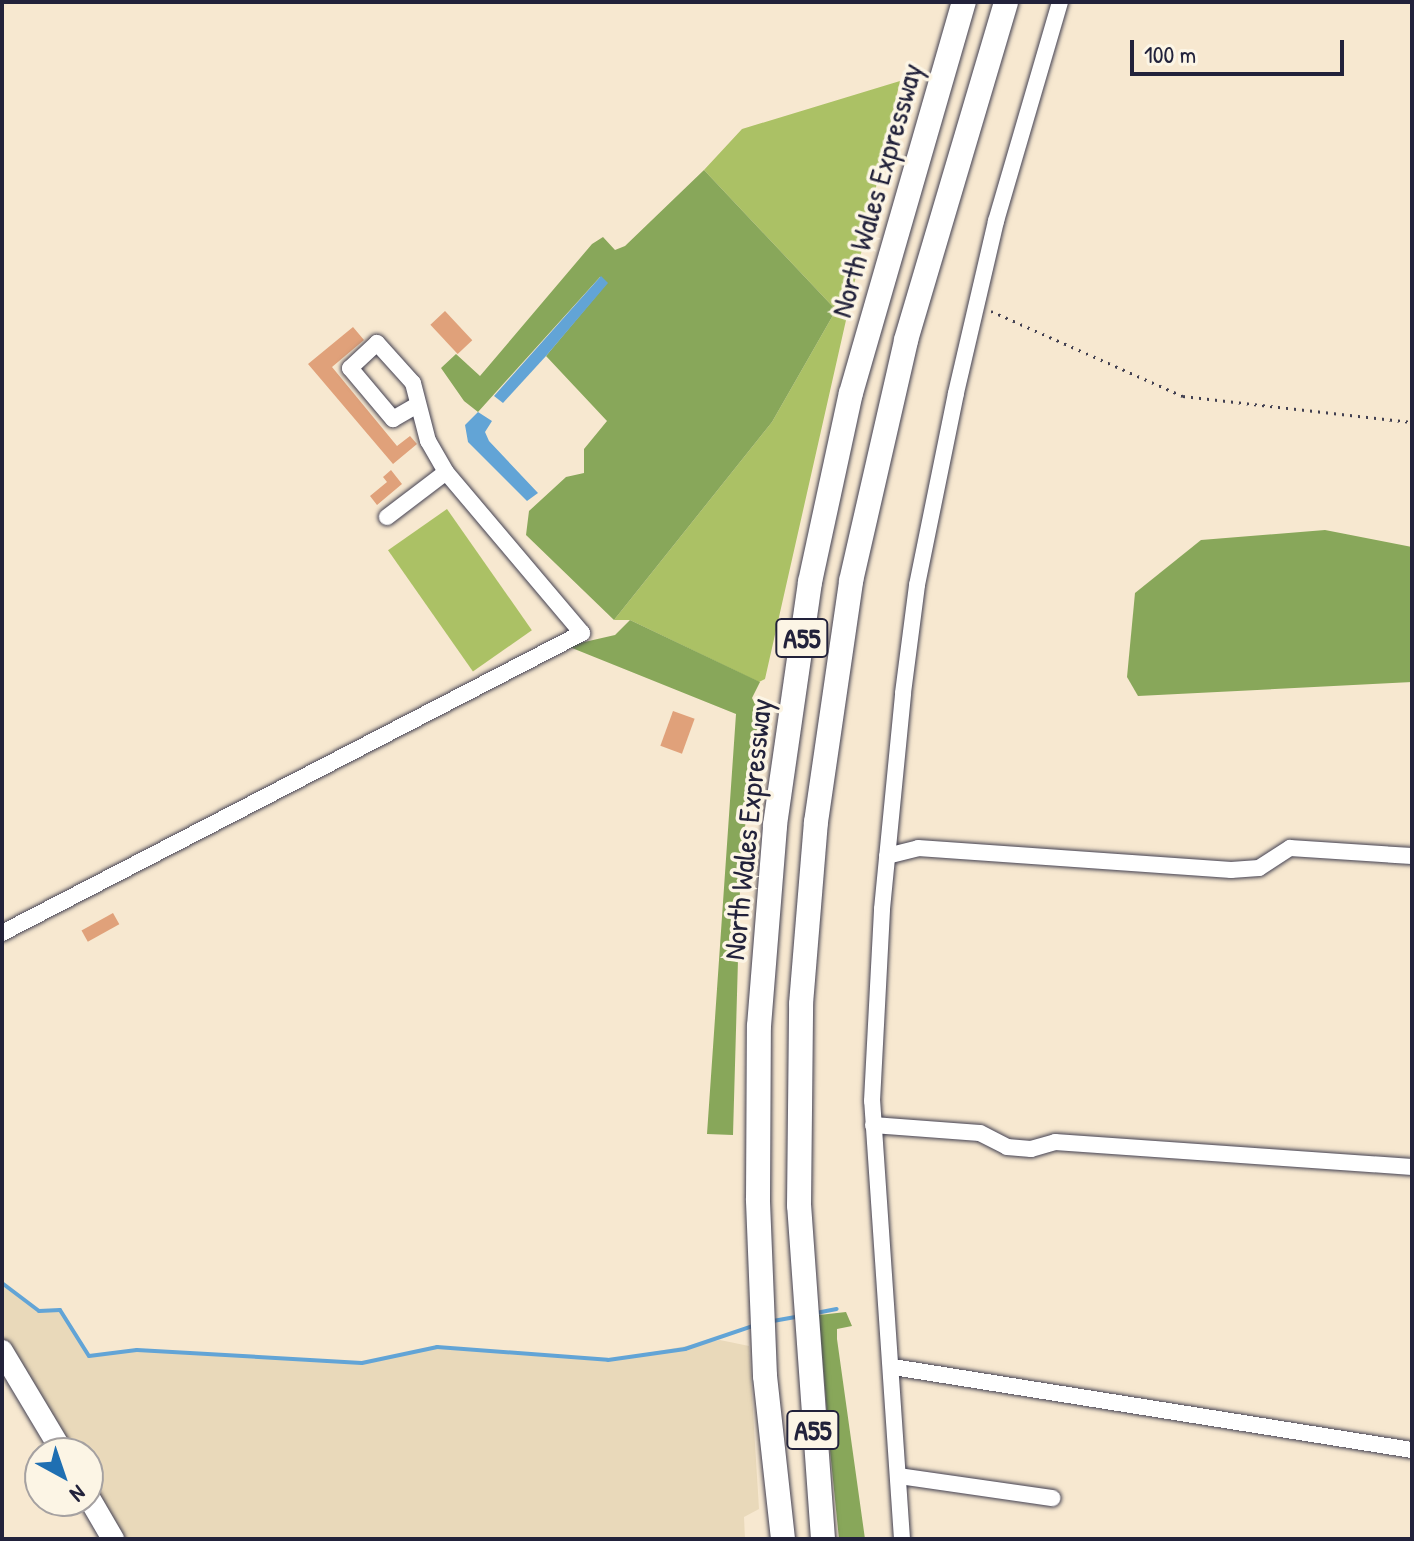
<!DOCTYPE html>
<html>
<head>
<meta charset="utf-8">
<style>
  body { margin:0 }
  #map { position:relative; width:1414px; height:1541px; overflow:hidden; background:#f7e8d0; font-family:"Patrick Hand",sans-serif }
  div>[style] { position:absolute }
  .built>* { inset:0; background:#e9d9ba }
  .green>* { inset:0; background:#abc165; transform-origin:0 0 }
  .forest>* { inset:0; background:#88a75a }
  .water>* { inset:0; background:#62a4d6 }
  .stream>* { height:4px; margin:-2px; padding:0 2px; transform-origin:2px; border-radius:2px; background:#62a4d6 }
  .building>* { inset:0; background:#e0a17a; transform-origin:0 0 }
  .path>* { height:3px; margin-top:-1.5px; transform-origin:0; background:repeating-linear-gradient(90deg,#424051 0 2px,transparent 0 8px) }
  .roads { filter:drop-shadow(0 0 2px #424051) drop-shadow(0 0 2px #424051) }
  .minor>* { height:16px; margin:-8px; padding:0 8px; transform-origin:8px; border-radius:8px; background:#fff }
  .major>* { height:22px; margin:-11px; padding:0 11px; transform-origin:11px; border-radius:11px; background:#fff }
  .highway>* { height:24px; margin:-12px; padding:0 12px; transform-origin:12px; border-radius:12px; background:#fff }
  span { translate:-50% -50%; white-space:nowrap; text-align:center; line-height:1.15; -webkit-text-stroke:7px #fcf5e5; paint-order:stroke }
  .shield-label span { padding:2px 6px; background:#fcf5e5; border:2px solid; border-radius:6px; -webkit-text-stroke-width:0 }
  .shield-label { font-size:28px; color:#22223b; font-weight:700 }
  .street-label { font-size:30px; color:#22223b }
  .frame { position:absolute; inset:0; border:4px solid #22223b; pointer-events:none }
  .north { position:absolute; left:24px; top:1437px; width:80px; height:80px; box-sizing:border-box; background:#fcf5e5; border:2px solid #a5a1a1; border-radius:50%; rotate:140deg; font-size:22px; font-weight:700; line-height:32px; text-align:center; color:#22223b }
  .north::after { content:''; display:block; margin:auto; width:28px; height:36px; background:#1f6fb2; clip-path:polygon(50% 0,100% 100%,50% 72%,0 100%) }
  .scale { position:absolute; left:1130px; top:40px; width:214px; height:36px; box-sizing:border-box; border:4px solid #22223b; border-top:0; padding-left:10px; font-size:24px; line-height:28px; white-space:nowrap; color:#22223b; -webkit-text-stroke:6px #fcf5e5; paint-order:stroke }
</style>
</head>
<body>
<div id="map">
  <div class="built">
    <i style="clip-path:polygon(2px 1283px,39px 1311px,60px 1310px,89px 1356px,137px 1350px,362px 1363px,437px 1347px,608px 1360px,720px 1340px,749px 1346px,759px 1509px,744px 1517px,745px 1539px,125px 1539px,88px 1475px,88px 1453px,74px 1453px,2px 1338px)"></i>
  </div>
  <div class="green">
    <i style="clip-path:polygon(900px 81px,765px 679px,759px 682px,630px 620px,614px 620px,772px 422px,836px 310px,704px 170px,742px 129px)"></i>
    <i style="left:447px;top:509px;width:148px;height:72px;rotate:55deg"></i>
  </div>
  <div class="forest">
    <i style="clip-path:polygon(704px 170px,836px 310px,772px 422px,614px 620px,526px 535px,529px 511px,566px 477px,584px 473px,584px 449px,607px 421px,546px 356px,607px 283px,600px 277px,478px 412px,464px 401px,441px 368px,456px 354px,480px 376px,592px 244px,603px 237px,615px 250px,625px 246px)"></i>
    <i style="clip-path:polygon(1325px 530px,1412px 547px,1412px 682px,1138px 696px,1127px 677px,1135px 593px,1201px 540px)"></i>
    <i style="clip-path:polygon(630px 620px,760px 682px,752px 698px,761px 715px,741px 855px,733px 1135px,707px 1134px,736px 714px,567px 646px,615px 635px)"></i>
    <i style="clip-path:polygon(846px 1312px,852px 1326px,837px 1329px,837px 1339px,865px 1539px,839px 1539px,830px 1450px,819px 1315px)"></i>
  </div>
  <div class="water">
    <i style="clip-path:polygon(601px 276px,608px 283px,546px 356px,503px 403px,494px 396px)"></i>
    <i style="clip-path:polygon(478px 412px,492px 421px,485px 432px,489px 441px,538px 493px,527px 501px,468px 442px,465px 425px)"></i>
  </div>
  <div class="stream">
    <i style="left:2px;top:1283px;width:46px;rotate:37.1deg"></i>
    <i style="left:39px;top:1311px;width:21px;rotate:-3deg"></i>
    <i style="left:60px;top:1310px;width:54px;rotate:57.8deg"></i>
    <i style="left:89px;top:1356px;width:48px;rotate:-7.1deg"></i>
    <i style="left:137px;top:1350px;width:225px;rotate:3.3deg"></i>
    <i style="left:362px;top:1363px;width:77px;rotate:-12deg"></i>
    <i style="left:437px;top:1347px;width:171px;rotate:4.3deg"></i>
    <i style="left:608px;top:1360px;width:78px;rotate:-8.1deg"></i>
    <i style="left:685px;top:1349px;width:75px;rotate:-18.7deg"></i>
    <i style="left:816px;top:1313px;width:21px;rotate:-11deg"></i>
    <i style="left:773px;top:1321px;width:27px;rotate:-10deg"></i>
  </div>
  <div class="building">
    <i style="left:445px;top:311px;width:40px;height:20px;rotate:47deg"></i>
    <i style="clip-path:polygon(353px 327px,364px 340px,332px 367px,397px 446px,410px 436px,417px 444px,393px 464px,308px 364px)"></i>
    <i style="clip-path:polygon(391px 470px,402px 484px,377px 505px,370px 496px,387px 482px,383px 477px)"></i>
    <i style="left:673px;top:711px;width:23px;height:37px;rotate:20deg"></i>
    <i style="left:113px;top:913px;width:13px;height:36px;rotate:61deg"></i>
  </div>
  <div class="path">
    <i style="left:991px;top:311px;width:210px;rotate:23.9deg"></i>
    <i style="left:1183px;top:396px;width:230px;rotate:6.5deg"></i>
  </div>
  <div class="roads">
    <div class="minor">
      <i style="left:387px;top:517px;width:74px;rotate:-37.3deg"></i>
      <i style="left:887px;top:856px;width:32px;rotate:-14deg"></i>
      <i style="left:918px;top:848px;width:314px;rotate:4deg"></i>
      <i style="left:1231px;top:870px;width:28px;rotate:-4deg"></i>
      <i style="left:1259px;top:868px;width:37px;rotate:-33deg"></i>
      <i style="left:1290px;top:848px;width:122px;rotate:3.8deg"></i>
      <i style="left:2px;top:933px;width:653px;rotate:-27.35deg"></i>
      <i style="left:582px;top:633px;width:211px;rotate:-130.2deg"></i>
      <i style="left:446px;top:472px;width:36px;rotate:-120deg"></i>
      <i style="left:428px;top:441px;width:60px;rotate:-104.5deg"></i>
      <i style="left:413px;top:383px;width:54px;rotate:-132deg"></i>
      <i style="left:377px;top:343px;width:37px;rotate:137deg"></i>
      <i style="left:350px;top:368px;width:67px;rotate:49.9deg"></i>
      <i style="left:393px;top:419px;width:28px;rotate:-30deg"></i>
      <i style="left:873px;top:1125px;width:107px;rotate:4.3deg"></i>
      <i style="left:980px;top:1133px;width:30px;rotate:27deg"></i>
      <i style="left:1007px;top:1147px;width:24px;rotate:5deg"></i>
      <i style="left:1031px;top:1149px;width:25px;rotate:-16deg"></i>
      <i style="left:1055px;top:1142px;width:358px;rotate:4deg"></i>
      <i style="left:893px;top:1367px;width:526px;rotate:9.09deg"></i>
      <i style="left:899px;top:1476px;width:155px;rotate:8.2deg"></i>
      <i style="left:902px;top:1539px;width:439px;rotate:-93.9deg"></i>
      <i style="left:872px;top:1101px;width:192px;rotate:-87deg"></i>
      <i style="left:882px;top:909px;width:217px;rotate:-84.4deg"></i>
      <i style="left:903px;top:693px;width:109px;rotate:-82.6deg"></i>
      <i style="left:917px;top:585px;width:196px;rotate:-78.5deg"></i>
      <i style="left:956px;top:393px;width:177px;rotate:-76.9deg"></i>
      <i style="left:996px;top:221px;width:228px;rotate:-73.7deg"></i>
    </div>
    <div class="major">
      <i style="left:2px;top:1351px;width:119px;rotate:59.1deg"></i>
      <i style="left:88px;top:1496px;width:50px;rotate:59.8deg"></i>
    </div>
    <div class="highway">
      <i style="left:783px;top:1539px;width:164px;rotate:-96.3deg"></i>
      <i style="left:765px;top:1376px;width:177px;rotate:-92.3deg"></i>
      <i style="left:758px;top:1199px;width:173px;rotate:-89.7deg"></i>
      <i style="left:759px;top:1026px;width:202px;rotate:-85.4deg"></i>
      <i style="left:775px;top:825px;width:246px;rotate:-81.8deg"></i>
      <i style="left:810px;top:582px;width:193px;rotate:-77.8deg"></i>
      <i style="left:851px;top:393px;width:407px;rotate:-73.9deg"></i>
      <i style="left:823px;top:1539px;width:334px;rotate:-94.1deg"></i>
      <i style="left:799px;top:1206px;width:202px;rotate:-89.4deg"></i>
      <i style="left:801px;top:1004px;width:183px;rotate:-85.3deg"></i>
      <i style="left:816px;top:822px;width:244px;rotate:-81.7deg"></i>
      <i style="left:851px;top:581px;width:247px;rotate:-77.1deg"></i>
      <i style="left:906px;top:340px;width:352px;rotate:-73.5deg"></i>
    </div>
  </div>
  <div class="shield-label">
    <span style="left:802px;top:638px">A55</span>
    <span style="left:813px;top:1430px">A55</span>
  </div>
  <div class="street-label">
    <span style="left:876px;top:190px;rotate:-74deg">North Wales Expressway</span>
    <span style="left:747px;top:829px;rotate:-84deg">North Wales Expressway</span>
  </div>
  <div class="frame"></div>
  <div class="north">N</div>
  <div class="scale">100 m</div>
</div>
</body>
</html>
